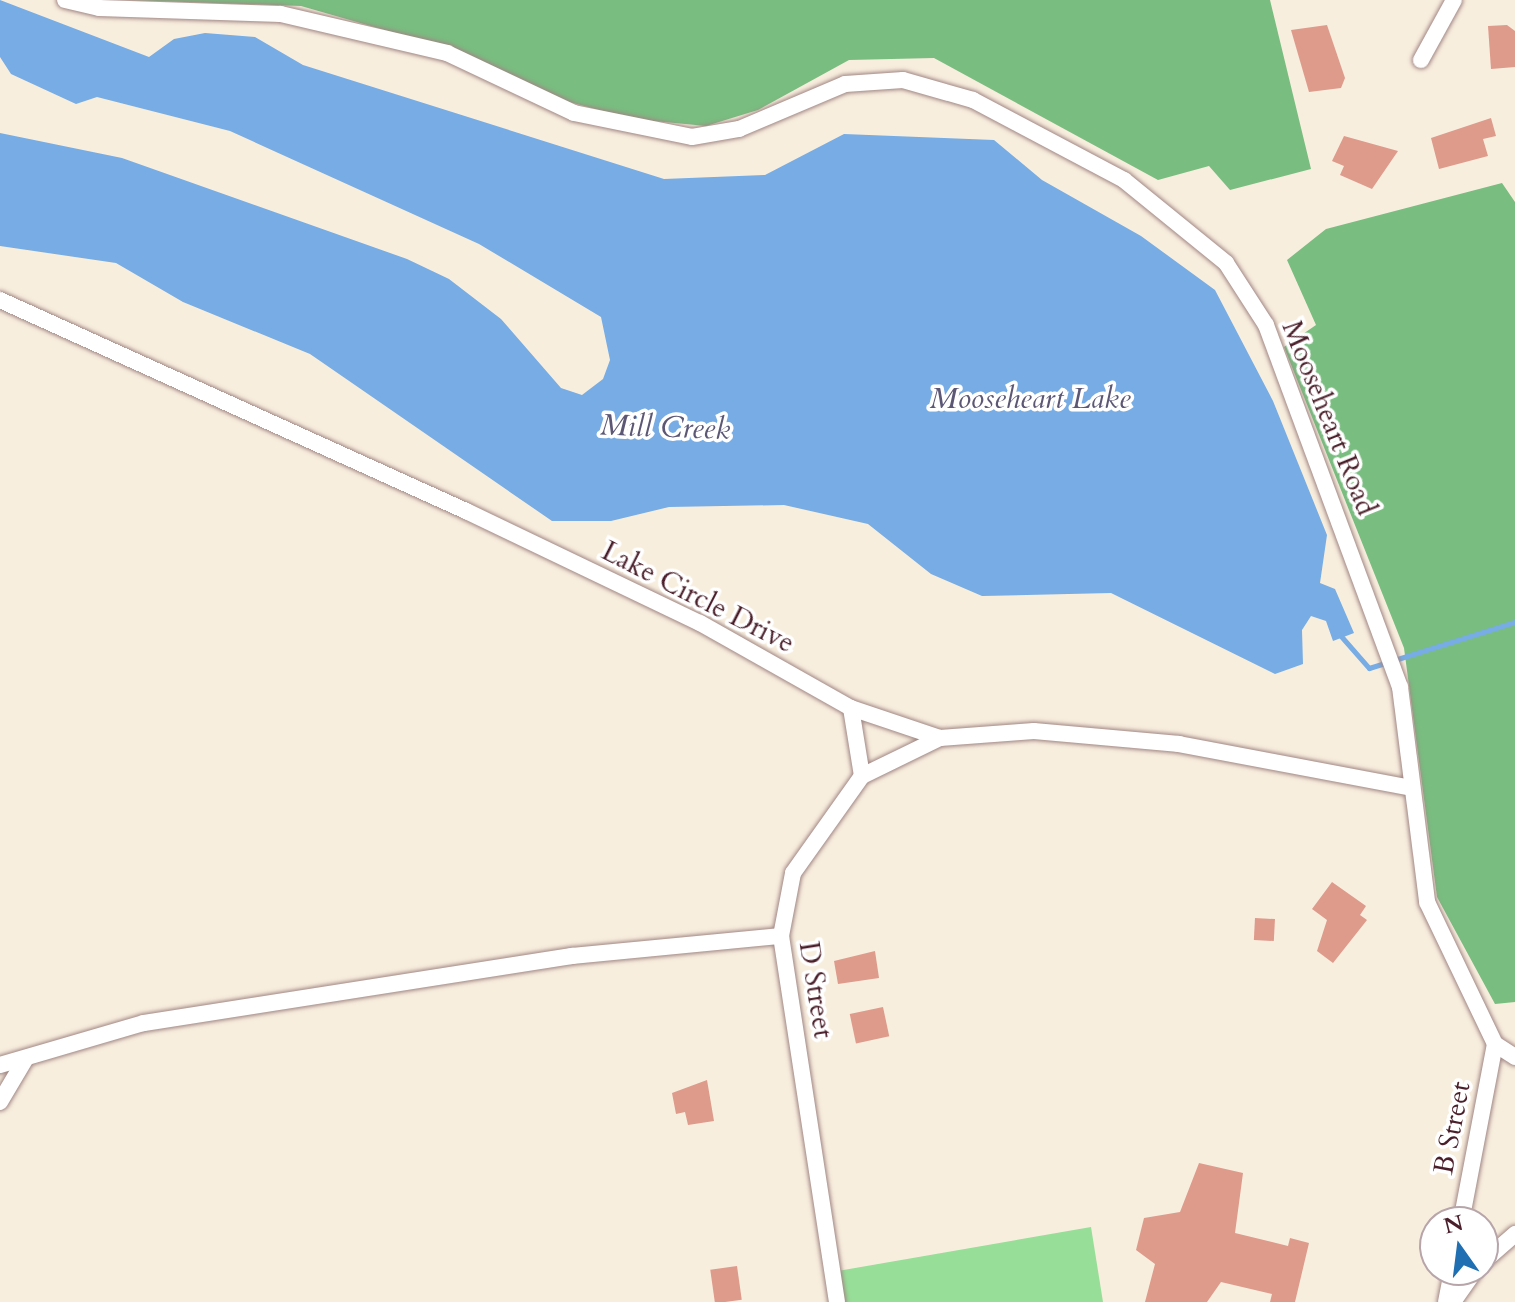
<!DOCTYPE html>
<html>
<head>
<meta charset="utf-8">
<style>
  body { margin:0 }
  #map { position:relative; width:1515px; height:1302px; overflow:hidden; background:#f8eede; font-family:Cardo,serif }
  div>[style] { position:absolute }
  .green>* { inset:0; background:#97de98 }
  .forest>* { inset:0; background:#79bd80 }
  .water>* { inset:0; background:#77ace4 }
  .stream>* { height:5px; margin:-2.5px; padding:0 2.5px; transform-origin:2.5px; border-radius:2.5px; background:#77ace4 }
  .building>* { inset:0; background:#de9a8b; transform-origin:0 0 }
  .roads { filter:drop-shadow(0 0 2px #a18684) drop-shadow(0 0 2px #a18684) }
  .minor>* { height:16px; margin:-8px; padding:0 8px; transform-origin:8px; border-radius:8px; background:#fff }
  span { translate:-50% -50%; white-space:nowrap; text-align:center; line-height:1.15; -webkit-text-stroke:7px #fff; paint-order:stroke }
  .street-label { font-size:28px; color:#4a1f2b }
  .water-label { font-size:30px; color:#5c5775; font-style:italic }
  .north { position:absolute; left:1419px; top:1206px; width:80px; height:80px; box-sizing:border-box; background:#fff; border:2px solid #b7a5aa; border-radius:50%; rotate:346deg; font-size:22px; font-weight:700; line-height:32px; text-align:center; color:#4a1f2b }
  .north::after { content:''; display:block; margin:auto; width:28px; height:36px; background:#1f6fb2; clip-path:polygon(50% 0,100% 100%,50% 72%,0 100%) }
</style>
</head>
<body>
<div id="map">
  <div class="green">
    <i style="clip-path:polygon(1091px 1227px,1103px 1302px,837px 1302px,832px 1272px)"></i>
  </div>
  <div class="forest">
    <i style="clip-path:polygon(128px 0,1270px 0,1311px 169px,1230px 190px,1209px 166px,1158px 180px,934px 58px,849px 60px,758px 110px,706px 126px,633px 119px,558px 99px,437px 45px,301px 6px)"></i>
    <i style="clip-path:polygon(1502px 183px,1515px 202px,1515px 1002px,1495px 1004px,1437px 897px,1404px 648px,1284px 347px,1316px 325px,1287px 260px,1326px 229px)"></i>
  </div>
  <div class="water">
    <i style="clip-path:polygon(0 0,149px 57px,174px 39px,205px 33px,255px 37px,303px 65px,664px 179px,765px 175px,844px 134px,994px 140px,1042px 180px,1141px 236px,1215px 290px,1273px 401px,1327px 535px,1320px 583px,1335px 589px,1354px 633px,1333px 641px,1326px 621px,1311px 616px,1302px 630px,1303px 664px,1275px 674px,1111px 593px,982px 596px,931px 574px,868px 524px,784px 505px,669px 507px,611px 521px,552px 521px,310px 354px,183px 302px,116px 263px,0 246px,0 133px,122px 158px,407px 259px,449px 279px,501px 319px,561px 388px,582px 395px,603px 379px,610px 360px,601px 317px,479px 244px,230px 131px,97px 97px,76px 104px,11px 74px,0 57px)"></i>
  </div>
  <div class="stream">
    <i style="left:1340px;top:635px;width:44px;rotate:48.7deg"></i>
    <i style="left:1369px;top:668px;width:153px;rotate:-17.5deg"></i>
  </div>
  <div class="building">
    <i style="clip-path:polygon(1327px 25px,1345px 78px,1341px 88px,1309px 92px,1291px 30px)"></i>
    <i style="clip-path:polygon(1507px 25px,1515px 31px,1515px 67px,1491px 69px,1488px 26px)"></i>
    <i style="clip-path:polygon(1491px 118px,1496px 136px,1483px 139px,1488px 156px,1439px 169px,1431px 138px)"></i>
    <i style="clip-path:polygon(1344px 136px,1398px 151px,1372px 189px,1340px 175px,1344px 166px,1332px 161px)"></i>
    <i style="clip-path:polygon(1332px 882px,1366px 906px,1360px 915px,1367px 920px,1333px 963px,1317px 951px,1327px 920px,1312px 909px)"></i>
    <i style="left:1255px;top:918px;width:20px;height:22px;rotate:3deg"></i>
    <i style="clip-path:polygon(875px 951px,879px 978px,838px 984px,834px 961px)"></i>
    <i style="left:883px;top:1007px;width:30px;height:34px;rotate:78deg"></i>
    <i style="clip-path:polygon(707px 1080px,714px 1121px,688px 1125px,685px 1112px,676px 1114px,672px 1093px)"></i>
    <i style="clip-path:polygon(1199px 1163px,1243px 1173px,1235px 1233px,1288px 1246px,1290px 1238px,1309px 1243px,1295px 1302px,1270px 1302px,1272px 1294px,1221px 1282px,1207px 1302px,1145px 1302px,1155px 1264px,1136px 1250px,1144px 1218px,1180px 1212px)"></i>
    <i style="left:737px;top:1266px;width:34px;height:27px;rotate:82deg"></i>
  </div>
  <div class="roads">
    <div class="minor">
      <i style="left:65px;top:0;width:35px;rotate:13deg"></i>
      <i style="left:99px;top:8px;width:182px;rotate:1.9deg"></i>
      <i style="left:281px;top:14px;width:171px;rotate:13.2deg"></i>
      <i style="left:447px;top:53px;width:140px;rotate:25.3deg"></i>
      <i style="left:574px;top:113px;width:120px;rotate:11.5deg"></i>
      <i style="left:692px;top:137px;width:48px;rotate:-9.7deg"></i>
      <i style="left:739px;top:129px;width:115px;rotate:-23deg"></i>
      <i style="left:845px;top:84px;width:58px;rotate:-3.9deg"></i>
      <i style="left:903px;top:80px;width:73px;rotate:15.9deg"></i>
      <i style="left:973px;top:100px;width:171px;rotate:27.9deg"></i>
      <i style="left:1124px;top:180px;width:132px;rotate:39.1deg"></i>
      <i style="left:1226px;top:263px;width:74px;rotate:57.2deg"></i>
      <i style="left:1266px;top:325px;width:386px;rotate:69.7deg"></i>
      <i style="left:1400px;top:687px;width:217px;rotate:82.8deg"></i>
      <i style="left:1427px;top:902px;width:157px;rotate:64.4deg"></i>
      <i style="left:1495px;top:1044px;width:24px;rotate:33deg"></i>
      <i style="left:1421px;top:60px;width:68px;rotate:-61.2deg"></i>
      <i style="left:0;top:300px;width:512px;rotate:24.36deg"></i>
      <i style="left:466px;top:511px;width:259px;rotate:25.6deg"></i>
      <i style="left:700px;top:623px;width:173px;rotate:29.4deg"></i>
      <i style="left:851px;top:708px;width:94px;rotate:18.6deg"></i>
      <i style="left:940px;top:738px;width:94px;rotate:-4.3deg"></i>
      <i style="left:1034px;top:731px;width:146px;rotate:5.1deg"></i>
      <i style="left:1179px;top:744px;width:237px;rotate:10.7deg"></i>
      <i style="left:862px;top:776px;width:87px;rotate:-26deg"></i>
      <i style="left:0;top:1065px;width:150px;rotate:-16.3deg"></i>
      <i style="left:144px;top:1023px;width:433px;rotate:-8.9deg"></i>
      <i style="left:572px;top:956px;width:210px;rotate:-5.5deg"></i>
      <i style="left:0;top:1102px;width:51px;rotate:-59.4deg"></i>
      <i style="left:1461px;top:1222px;width:181px;rotate:-79.2deg"></i>
      <i style="left:1483px;top:1262px;width:43px;rotate:-41.2deg"></i>
      <i style="left:837px;top:1302px;width:370px;rotate:-98.7deg"></i>
      <i style="left:781px;top:936px;width:64px;rotate:-79.2deg"></i>
      <i style="left:793px;top:873px;width:119px;rotate:-54.6deg"></i>
      <i style="left:862px;top:776px;width:69px;rotate:-99.2deg"></i>
      <i style="left:1446px;top:1302px;width:33px;rotate:-79deg"></i>
      <i style="left:1453px;top:1302px;width:39px;rotate:-55deg"></i>
    </div>
  </div>
  <div class="street-label">
    <span style="left:1329px;top:418px;rotate:68deg">Mooseheart Road</span>
    <span style="left:698px;top:597px;rotate:27deg">Lake Circle Drive</span>
    <span style="left:816px;top:990px;rotate:81deg">D Street</span>
    <span style="left:1452px;top:1128px;rotate:-79deg">B Street</span>
  </div>
  <div class="water-label">
    <span style="left:1030px;top:399px">Mooseheart Lake</span>
    <span style="left:665px;top:428px;rotate:2deg">Mill Creek</span>
  </div>
  <div class="north">N</div>
</div>
</body>
</html>
